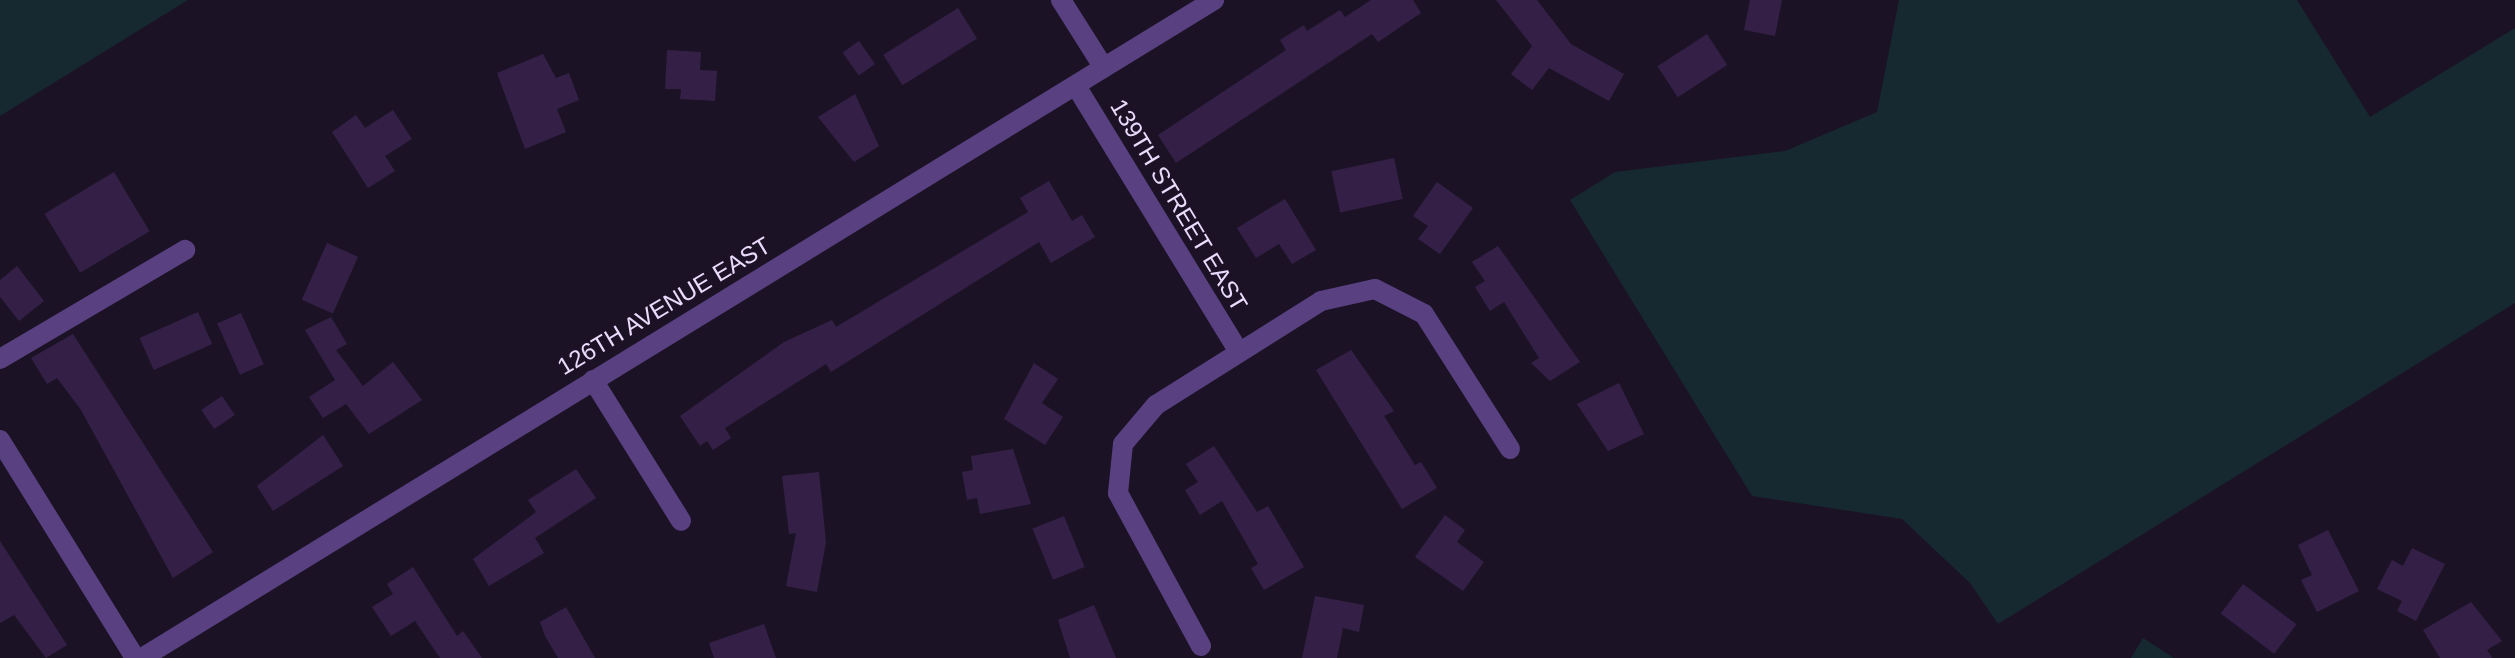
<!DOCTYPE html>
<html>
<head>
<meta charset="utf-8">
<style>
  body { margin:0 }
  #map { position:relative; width:2515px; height:658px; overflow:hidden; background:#1c1226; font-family:Helvetica,sans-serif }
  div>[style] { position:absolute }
  .green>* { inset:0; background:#162830 }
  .building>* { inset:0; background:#342046; transform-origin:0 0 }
  .minor>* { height:20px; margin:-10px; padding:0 10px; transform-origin:10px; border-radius:10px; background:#594181 }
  span { translate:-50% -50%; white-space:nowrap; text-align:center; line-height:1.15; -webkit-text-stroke:7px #1c1226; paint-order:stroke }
  .street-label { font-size:24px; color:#eadbfc }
</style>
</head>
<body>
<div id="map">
  <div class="green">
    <i style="clip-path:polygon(0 0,188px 0,0 116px)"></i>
    <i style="clip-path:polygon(1899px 0,2297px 0,2370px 117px,2515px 28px,2515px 303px,1998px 624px,1970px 583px,1902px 519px,1752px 496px,1570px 200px,1615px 172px,1785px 151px,1877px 112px)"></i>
    <i style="clip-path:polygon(2143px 638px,2174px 658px,2131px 658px)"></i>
  </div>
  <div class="building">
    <i style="clip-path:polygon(1371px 0,1413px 0,1421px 13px,1378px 42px,1372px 34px,1176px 163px,1158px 135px,1286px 50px,1280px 40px,1304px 25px,1307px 31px,1340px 10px,1345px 17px)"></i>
    <i style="clip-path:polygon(1496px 0,1537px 0,1571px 44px,1624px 74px,1609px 101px,1549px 68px,1532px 90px,1511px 74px,1532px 46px)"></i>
    <i style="clip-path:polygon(1750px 0,1782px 0,1775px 36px,1744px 30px)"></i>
    <i style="left:958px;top:8px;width:36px;height:88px;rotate:58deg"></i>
    <i style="left:1707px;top:34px;width:37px;height:59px;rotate:57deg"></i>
    <i style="left:859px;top:41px;width:28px;height:20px;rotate:55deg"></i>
    <i style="clip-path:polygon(667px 50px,701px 52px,700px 70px,717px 71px,715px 101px,680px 99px,681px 89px,665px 89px)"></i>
    <i style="clip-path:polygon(543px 54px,556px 78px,569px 73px,579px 100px,557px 109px,566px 132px,525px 149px,497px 73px)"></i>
    <i style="clip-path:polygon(855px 94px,879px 146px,854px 162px,818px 117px)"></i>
    <i style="clip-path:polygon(393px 110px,412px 139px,385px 156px,395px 171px,368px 188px,332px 132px,356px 115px,365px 128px)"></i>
    <i style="left:1394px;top:158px;width:42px;height:64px;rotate:78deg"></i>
    <i style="left:114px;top:172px;width:69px;height:81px;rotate:59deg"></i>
    <i style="clip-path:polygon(1049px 181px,1072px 221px,1082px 215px,1095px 237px,1051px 263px,1039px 242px,831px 372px,826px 364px,725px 428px,731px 438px,713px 450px,707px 441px,700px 446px,680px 416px,784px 342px,832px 320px,836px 327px,1028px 212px,1020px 198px)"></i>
    <i style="clip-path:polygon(1437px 182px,1473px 208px,1440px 254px,1418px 239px,1428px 226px,1413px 216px)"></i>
    <i style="clip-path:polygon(1285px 199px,1316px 250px,1292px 264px,1279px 244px,1256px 258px,1237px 228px)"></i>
    <i style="left:327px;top:243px;width:34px;height:62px;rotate:24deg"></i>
    <i style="clip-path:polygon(1498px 246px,1580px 362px,1550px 381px,1531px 363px,1539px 358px,1504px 302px,1490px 311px,1475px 287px,1485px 281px,1472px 262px)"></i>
    <i style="clip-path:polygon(17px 266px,44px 301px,19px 321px,0 297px,0 280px)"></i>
    <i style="left:198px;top:312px;width:35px;height:64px;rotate:66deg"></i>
    <i style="left:241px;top:313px;width:56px;height:26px;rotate:66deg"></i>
    <i style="clip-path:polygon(331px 317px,347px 344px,336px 350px,363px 386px,393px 362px,422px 400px,369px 434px,346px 404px,323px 418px,309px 397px,335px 380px,305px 330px)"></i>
    <i style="clip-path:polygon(73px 334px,213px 552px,173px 578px,81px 410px,57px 378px,47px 384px,31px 358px)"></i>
    <i style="clip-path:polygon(1351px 350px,1394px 411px,1384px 416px,1415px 465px,1421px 462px,1437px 488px,1402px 509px,1316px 370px)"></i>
    <i style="clip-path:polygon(1034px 363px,1058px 379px,1042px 403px,1063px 417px,1045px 445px,1004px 419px)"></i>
    <i style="clip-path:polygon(1619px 383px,1644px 434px,1608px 451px,1577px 404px)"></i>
    <i style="left:222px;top:396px;width:23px;height:25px;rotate:56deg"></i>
    <i style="clip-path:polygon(323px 435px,343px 466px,273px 511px,257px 486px)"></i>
    <i style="clip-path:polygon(1214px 446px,1257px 512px,1268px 506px,1304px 567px,1264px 590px,1251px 568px,1258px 564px,1222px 501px,1200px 515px,1185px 490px,1198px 482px,1186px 464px)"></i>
    <i style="clip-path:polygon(1013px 449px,1031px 504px,980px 514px,977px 498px,967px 500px,962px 472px,973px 470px,971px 456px)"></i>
    <i style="clip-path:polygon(576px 469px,596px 498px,535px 538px,544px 553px,489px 586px,473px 559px,536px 512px,528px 500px)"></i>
    <i style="clip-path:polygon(819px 472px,826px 542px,817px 592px,786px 586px,796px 533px,789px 534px,782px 476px)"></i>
    <i style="clip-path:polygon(1445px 515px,1465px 530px,1457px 542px,1484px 562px,1463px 591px,1415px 557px)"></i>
    <i style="left:1064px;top:516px;width:55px;height:34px;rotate:68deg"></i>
    <i style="clip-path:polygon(2328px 530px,2359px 591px,2317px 612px,2301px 580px,2312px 575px,2298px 545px)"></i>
    <i style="clip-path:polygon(0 541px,67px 645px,46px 658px,14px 615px,0 623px)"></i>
    <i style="clip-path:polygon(2412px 548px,2445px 564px,2416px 621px,2397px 611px,2402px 601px,2377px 589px,2392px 560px,2403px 566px)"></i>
    <i style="clip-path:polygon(413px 567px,457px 636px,463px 631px,482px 658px,440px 658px,415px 621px,391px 636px,372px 607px,393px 594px,387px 584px)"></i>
    <i style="left:2243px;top:584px;width:67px;height:37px;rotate:37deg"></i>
    <i style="clip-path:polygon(1315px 596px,1364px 605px,1359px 632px,1343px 628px,1337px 658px,1302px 658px)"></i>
    <i style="clip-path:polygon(2471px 602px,2502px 641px,2487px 650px,2492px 658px,2440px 658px,2423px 630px)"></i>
    <i style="clip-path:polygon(1094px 605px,1116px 658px,1070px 658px,1058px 620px)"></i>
    <i style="clip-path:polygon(566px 607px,595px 658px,558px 658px,545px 636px,540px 622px)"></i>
    <i style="clip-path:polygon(764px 624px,776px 658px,714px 658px,709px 643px)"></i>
  </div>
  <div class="minor">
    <i style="left:1061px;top:0;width:80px;rotate:57.7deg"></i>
    <i style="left:1076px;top:86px;width:312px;rotate:58.5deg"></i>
    <i style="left:0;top:359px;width:215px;rotate:-30.5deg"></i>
    <i style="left:593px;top:380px;width:166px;rotate:58deg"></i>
    <i style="left:0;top:440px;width:256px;rotate:58.2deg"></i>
    <i style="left:1201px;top:646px;width:174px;rotate:-118.5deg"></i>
    <i style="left:1118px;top:493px;width:49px;rotate:-84.2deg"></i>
    <i style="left:1123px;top:444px;width:51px;rotate:-49.8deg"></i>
    <i style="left:1156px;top:405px;width:195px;rotate:-32.2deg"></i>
    <i style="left:1321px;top:301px;width:55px;rotate:-12.5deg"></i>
    <i style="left:1375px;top:289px;width:55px;rotate:27deg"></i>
    <i style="left:1424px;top:314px;width:160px;rotate:57.5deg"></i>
    <i style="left:142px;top:658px;width:1258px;rotate:-31.54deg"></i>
  </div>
  <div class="street-label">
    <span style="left:1179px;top:205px;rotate:59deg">139TH STREET EAST</span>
    <span style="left:664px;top:306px;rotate:-31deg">126TH AVENUE EAST</span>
  </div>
</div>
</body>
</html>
